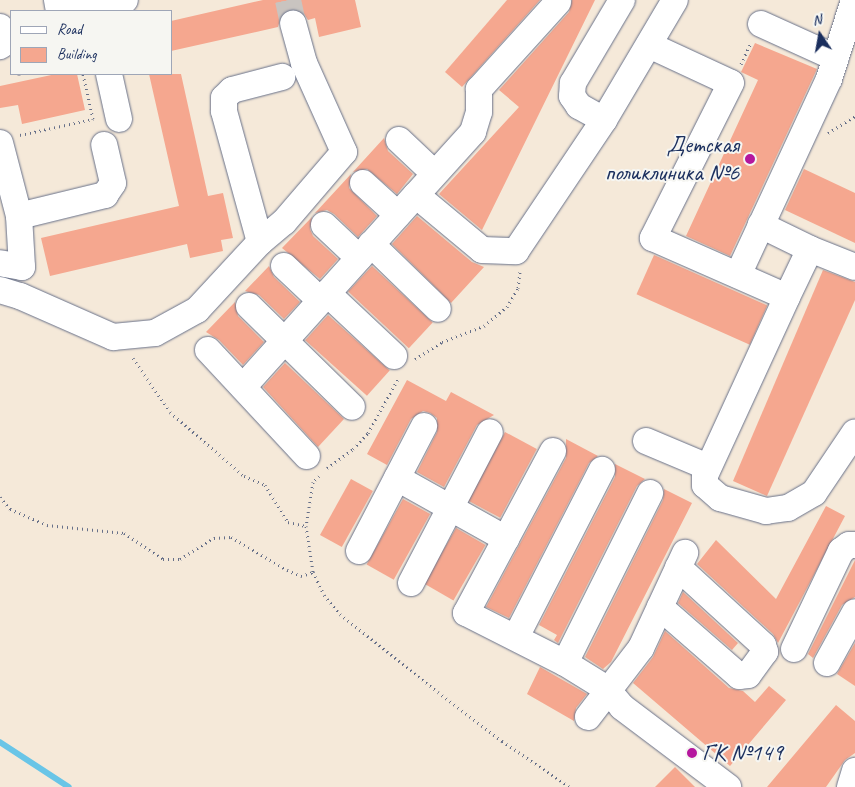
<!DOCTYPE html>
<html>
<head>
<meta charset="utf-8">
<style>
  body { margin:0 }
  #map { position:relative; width:855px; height:787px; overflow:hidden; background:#f5e9d9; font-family:Caveat,sans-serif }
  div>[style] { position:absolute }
  .stream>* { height:5.5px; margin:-2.75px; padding:0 2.75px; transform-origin:2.75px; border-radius:2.75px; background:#69c5e7 }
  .building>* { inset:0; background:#f5a78f; transform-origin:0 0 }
  .minor-tunnel>* { height:26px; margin-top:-13px; transform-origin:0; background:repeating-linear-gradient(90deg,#c9c4c0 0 26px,transparent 0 39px) }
  .path>* { height:3px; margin-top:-1.5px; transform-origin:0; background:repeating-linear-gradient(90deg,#677089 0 1px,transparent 0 5px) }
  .roads { filter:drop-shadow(0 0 1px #677089) drop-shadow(0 0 1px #677089) }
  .minor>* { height:26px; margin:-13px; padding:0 13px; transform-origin:13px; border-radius:13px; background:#fff }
  .dots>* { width:14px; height:14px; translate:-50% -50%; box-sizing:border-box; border:2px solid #f6f6f2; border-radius:50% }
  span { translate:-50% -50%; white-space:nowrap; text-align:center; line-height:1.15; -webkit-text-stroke:4px #f6f6f2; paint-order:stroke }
  .poi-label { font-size:24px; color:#1b2f5e }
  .right { translate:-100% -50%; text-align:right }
  .left { translate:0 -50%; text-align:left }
  .legend { position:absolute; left:10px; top:10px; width:162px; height:65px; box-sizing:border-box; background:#f6f6f2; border:1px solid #9ea6b7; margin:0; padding:6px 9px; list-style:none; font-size:15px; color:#1b2f5e }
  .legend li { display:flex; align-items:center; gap:10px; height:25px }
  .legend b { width:25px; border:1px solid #9ea6b7 }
  .north { position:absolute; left:795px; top:10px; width:50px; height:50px; -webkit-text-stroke:4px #f6f6f2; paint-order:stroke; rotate:348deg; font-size:14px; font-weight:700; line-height:20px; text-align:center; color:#1b2f5e }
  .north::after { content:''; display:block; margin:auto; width:18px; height:22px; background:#1b2f5e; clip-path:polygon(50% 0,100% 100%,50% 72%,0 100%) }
</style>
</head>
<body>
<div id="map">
  <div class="stream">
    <i style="left:0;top:742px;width:82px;rotate:33.1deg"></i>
  </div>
  <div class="building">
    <i style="clip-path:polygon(263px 0,355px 0,361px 27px,319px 37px,315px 18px,308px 20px,303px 12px,290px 8px,282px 13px,278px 27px,171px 51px,171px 21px)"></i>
    <i style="clip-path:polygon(507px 0,540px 0,462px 87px,445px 72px)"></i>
    <i style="clip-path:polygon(572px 0,595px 0,482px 230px,439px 194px,519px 107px,499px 90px,569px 12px)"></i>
    <i style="clip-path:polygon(755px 43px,817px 69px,730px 256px,686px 236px,758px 80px,741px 72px)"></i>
    <i style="clip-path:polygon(56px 74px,77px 74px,85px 110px,22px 124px,18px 105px,0 108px,0 86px)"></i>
    <i style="clip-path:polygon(149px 74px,181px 74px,208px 196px,223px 193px,233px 238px,221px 240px,223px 251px,190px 258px,187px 244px,50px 276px,41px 238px,179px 206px)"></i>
    <i style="clip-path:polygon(384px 138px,388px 151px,413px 174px,397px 194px,367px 169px,353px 172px)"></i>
    <i style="clip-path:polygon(804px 169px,855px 193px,855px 243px,785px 210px)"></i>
    <i style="clip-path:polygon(351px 174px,349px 188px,377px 216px,358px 237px,334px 214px,327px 210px,315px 213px)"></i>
    <i style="clip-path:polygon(417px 216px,472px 262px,484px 267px,451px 303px,392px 244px)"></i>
    <i style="clip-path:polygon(312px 217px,310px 229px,313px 236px,338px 259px,320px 279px,282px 248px)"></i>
    <i style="left:654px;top:255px;width:124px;height:43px;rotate:24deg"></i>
    <i style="clip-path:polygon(269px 266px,274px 277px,300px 302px,284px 319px,259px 295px,245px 291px)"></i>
    <i style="left:372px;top:266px;width:83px;height:35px;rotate:43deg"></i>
    <i style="clip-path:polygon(823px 270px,855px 282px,855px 300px,767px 496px,733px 481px)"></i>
    <i style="clip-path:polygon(235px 302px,238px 316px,264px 342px,243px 365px,219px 340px,206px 332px)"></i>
    <i style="left:328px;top:315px;width:83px;height:34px;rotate:42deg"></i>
    <i style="clip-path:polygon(285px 363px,344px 419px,318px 447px,263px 387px)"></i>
    <i style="clip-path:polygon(407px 380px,446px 401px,451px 392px,494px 415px,477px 425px,444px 487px,417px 472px,437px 432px,437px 418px,430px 413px,423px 411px,411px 419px,387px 465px,367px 454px)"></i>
    <i style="left:505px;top:432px;width:36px;height:78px;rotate:28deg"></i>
    <i style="clip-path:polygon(566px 439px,598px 456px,589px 463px,509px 618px,486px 607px,566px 458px)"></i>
    <i style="clip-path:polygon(615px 464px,645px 479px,637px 486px,558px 643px,554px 640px,557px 635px,539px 625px,615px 477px)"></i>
    <i style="left:351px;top:479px;width:25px;height:64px;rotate:29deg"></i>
    <i style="clip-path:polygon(664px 489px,692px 503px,611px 662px,603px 669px,585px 657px,663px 500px)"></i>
    <i style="left:403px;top:499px;width:31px;height:75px;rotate:29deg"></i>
    <i style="clip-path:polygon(826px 506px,845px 516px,778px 643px,773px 634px,697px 564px,716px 540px,776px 599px)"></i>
    <i style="left:456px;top:528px;width:34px;height:64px;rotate:30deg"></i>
    <i style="clip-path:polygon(855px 560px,855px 597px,842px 605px,813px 658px,808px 654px)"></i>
    <i style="clip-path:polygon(683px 592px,738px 643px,732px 650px,678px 603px)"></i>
    <i style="clip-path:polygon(665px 631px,729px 688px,743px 691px,755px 702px,769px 686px,786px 700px,730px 766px,633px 683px,653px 657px)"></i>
    <i style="clip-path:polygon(855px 643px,855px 686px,837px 674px)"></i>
    <i style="clip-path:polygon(540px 667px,587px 694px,576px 708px,574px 721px,527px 694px)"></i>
    <i style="clip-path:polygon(836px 705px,855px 721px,855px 753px,845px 760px,826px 787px,767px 787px)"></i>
    <i style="clip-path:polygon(675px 767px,695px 787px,655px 787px)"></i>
  </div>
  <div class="minor-tunnel">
    <i style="left:288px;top:0;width:24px;rotate:78deg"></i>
  </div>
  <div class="path">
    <i style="left:741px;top:64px;width:23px;rotate:-65deg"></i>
    <i style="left:19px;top:74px;width:1px;rotate:90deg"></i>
    <i style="left:828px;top:133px;width:32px;rotate:-32deg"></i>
    <i style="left:20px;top:135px;width:75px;rotate:-12.4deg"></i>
    <i style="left:93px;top:119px;width:46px;rotate:-102.5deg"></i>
    <i style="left:133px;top:358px;width:65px;rotate:55.6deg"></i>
    <i style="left:170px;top:412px;width:98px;rotate:40.9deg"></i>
    <i style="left:244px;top:476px;width:23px;rotate:23deg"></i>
    <i style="left:265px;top:485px;width:44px;rotate:58.1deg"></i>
    <i style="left:288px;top:522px;width:18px;rotate:13deg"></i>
    <i style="left:415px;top:359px;width:32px;rotate:-32deg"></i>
    <i style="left:442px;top:342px;width:45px;rotate:-20.9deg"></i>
    <i style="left:484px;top:326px;width:30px;rotate:-40deg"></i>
    <i style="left:507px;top:307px;width:22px;rotate:-60deg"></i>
    <i style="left:518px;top:288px;width:17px;rotate:-83deg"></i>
    <i style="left:327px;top:468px;width:32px;rotate:-36deg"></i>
    <i style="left:353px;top:449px;width:22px;rotate:-47deg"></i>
    <i style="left:368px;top:433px;width:64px;rotate:-61deg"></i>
    <i style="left:319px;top:476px;width:8px;rotate:135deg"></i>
    <i style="left:313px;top:482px;width:45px;rotate:99deg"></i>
    <i style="left:306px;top:526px;width:47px;rotate:81.3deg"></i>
    <i style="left:313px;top:572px;width:25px;rotate:64deg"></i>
    <i style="left:324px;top:595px;width:25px;rotate:50deg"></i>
    <i style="left:340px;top:614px;width:125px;rotate:38.5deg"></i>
    <i style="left:438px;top:692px;width:81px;rotate:37.4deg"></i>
    <i style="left:502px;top:741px;width:82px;rotate:34.1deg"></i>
    <i style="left:0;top:497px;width:16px;rotate:50deg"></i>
    <i style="left:10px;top:509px;width:40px;rotate:23.4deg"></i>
    <i style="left:47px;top:525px;width:77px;rotate:5.9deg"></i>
    <i style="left:124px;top:533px;width:47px;rotate:33.7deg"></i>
    <i style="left:163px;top:559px;width:17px"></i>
    <i style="left:180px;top:559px;width:40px;rotate:-32deg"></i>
    <i style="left:214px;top:538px;width:17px;rotate:-3deg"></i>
    <i style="left:231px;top:537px;width:65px;rotate:30.5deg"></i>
    <i style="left:287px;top:570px;width:15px;rotate:23deg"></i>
    <i style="left:301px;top:576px;width:13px;rotate:-18deg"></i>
  </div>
  <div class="roads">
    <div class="minor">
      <i style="left:57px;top:0;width:11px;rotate:80deg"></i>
      <i style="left:558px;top:2px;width:118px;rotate:132.2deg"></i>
      <i style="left:479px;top:89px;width:23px;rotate:90deg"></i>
      <i style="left:479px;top:112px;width:21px;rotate:107deg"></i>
      <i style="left:473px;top:132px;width:85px;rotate:132.1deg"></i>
      <i style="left:416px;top:195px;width:86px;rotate:39.8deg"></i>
      <i style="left:482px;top:250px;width:34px;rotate:2deg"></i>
      <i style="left:516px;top:251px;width:158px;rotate:-56.1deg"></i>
      <i style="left:604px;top:120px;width:139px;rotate:-59.4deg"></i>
      <i style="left:75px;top:11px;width:51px;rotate:-12.4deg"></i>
      <i style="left:761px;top:24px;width:82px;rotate:24.4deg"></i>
      <i style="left:0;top:27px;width:17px;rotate:80deg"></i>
      <i style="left:3px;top:44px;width:4px;rotate:146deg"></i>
      <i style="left:649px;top:45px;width:90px;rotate:24.9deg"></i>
      <i style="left:731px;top:83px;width:174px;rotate:116.7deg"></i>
      <i style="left:653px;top:238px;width:146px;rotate:23.8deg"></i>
      <i style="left:787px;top:297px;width:53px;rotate:-64.4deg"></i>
      <i style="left:810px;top:249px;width:55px;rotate:-153.9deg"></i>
      <i style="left:109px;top:74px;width:46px;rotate:77.5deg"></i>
      <i style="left:604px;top:120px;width:29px;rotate:-151deg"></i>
      <i style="left:579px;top:106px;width:12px;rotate:-125deg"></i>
      <i style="left:572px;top:96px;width:13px;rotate:-86deg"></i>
      <i style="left:573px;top:83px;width:96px;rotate:-59.4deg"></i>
      <i style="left:399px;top:140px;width:48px;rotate:43.3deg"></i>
      <i style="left:0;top:143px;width:75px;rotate:75.4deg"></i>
      <i style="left:19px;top:216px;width:51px;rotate:86.6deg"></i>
      <i style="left:22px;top:267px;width:22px;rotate:-170deg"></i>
      <i style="left:363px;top:183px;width:47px;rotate:42.4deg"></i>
      <i style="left:19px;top:216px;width:89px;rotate:-13.7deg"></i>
      <i style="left:105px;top:195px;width:14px;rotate:-56deg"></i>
      <i style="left:113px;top:183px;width:39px;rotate:-103deg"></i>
      <i style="left:324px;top:225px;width:48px;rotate:43.3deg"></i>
      <i style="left:260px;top:242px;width:136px;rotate:-105.4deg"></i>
      <i style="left:224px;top:111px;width:13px;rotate:-90deg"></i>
      <i style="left:224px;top:98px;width:11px;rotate:-45deg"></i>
      <i style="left:232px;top:90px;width:52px;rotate:-14.6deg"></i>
      <i style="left:371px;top:244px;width:93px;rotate:44.1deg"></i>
      <i style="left:810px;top:249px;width:48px;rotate:21.8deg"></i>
      <i style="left:284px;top:266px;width:50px;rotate:43.4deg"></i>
      <i style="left:738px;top:275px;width:216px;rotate:-65.1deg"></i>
      <i style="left:829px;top:79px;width:83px;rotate:-72.4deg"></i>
      <i style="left:0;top:290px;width:21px;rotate:17deg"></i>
      <i style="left:20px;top:296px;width:102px;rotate:23.8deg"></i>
      <i style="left:113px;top:337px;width:42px;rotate:-5.4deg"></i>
      <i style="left:155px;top:333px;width:48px;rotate:-28.7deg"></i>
      <i style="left:197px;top:310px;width:93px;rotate:-47.2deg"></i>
      <i style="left:260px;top:242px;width:31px;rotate:-40deg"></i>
      <i style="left:284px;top:222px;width:92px;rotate:-49.4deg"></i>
      <i style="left:344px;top:152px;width:98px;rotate:-114.2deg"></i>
      <i style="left:304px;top:63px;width:41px;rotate:-105.4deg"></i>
      <i style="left:327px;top:293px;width:92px;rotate:43.2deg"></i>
      <i style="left:787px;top:297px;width:196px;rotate:114.7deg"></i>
      <i style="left:705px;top:475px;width:10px;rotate:90deg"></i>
      <i style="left:705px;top:485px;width:20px;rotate:41deg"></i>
      <i style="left:720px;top:498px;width:48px;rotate:15.8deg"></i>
      <i style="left:766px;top:511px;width:22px;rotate:-8deg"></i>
      <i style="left:788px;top:508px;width:30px;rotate:-30deg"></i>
      <i style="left:814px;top:493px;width:73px;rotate:-56.1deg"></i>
      <i style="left:249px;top:306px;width:144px;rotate:44.4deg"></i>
      <i style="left:208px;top:350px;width:145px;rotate:47deg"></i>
      <i style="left:243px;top:387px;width:258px;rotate:-48deg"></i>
      <i style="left:646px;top:441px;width:67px;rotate:22.8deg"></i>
      <i style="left:553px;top:451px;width:184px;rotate:118.2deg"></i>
      <i style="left:466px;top:613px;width:111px;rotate:26.8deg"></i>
      <i style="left:565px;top:663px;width:49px;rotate:31.8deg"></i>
      <i style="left:607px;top:689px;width:23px;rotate:50deg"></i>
      <i style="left:622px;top:707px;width:133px;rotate:37deg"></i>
      <i style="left:397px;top:478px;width:125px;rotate:29.2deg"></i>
      <i style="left:359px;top:551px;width:141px;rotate:-62.5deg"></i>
      <i style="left:411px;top:583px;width:170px;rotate:-62.4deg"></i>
      <i style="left:660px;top:607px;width:105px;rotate:41.1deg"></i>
      <i style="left:739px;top:676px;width:9px;rotate:-6deg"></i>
      <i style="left:748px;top:675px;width:29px;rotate:-54deg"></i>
      <i style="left:765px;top:652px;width:7px;rotate:-106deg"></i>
      <i style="left:763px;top:645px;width:115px;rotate:-137.5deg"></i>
      <i style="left:516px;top:637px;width:188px;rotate:-62.8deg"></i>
      <i style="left:794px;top:649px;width:109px;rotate:-64.4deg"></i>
      <i style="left:841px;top:551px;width:10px;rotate:-37deg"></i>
      <i style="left:849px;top:545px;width:6px"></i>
      <i style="left:565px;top:663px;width:190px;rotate:-63.4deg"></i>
      <i style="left:827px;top:663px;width:58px;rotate:-61.2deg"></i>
      <i style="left:588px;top:717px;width:87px;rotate:-52.5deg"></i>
      <i style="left:641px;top:648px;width:105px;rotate:-65.1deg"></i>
      <i style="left:850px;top:787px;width:17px;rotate:-73deg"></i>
    </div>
  </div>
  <div class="dots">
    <i style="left:750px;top:159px;background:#b5179e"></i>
    <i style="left:692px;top:753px;background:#b5179e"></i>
  </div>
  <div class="poi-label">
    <span class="right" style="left:739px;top:159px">Детская<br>поликлиника №6</span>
    <span class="left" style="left:702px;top:753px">ГК №149</span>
  </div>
  <ul class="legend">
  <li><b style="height:6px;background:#fff"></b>Road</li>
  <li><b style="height:14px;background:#f5a78f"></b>Building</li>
  </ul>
  <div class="north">N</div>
</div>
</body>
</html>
